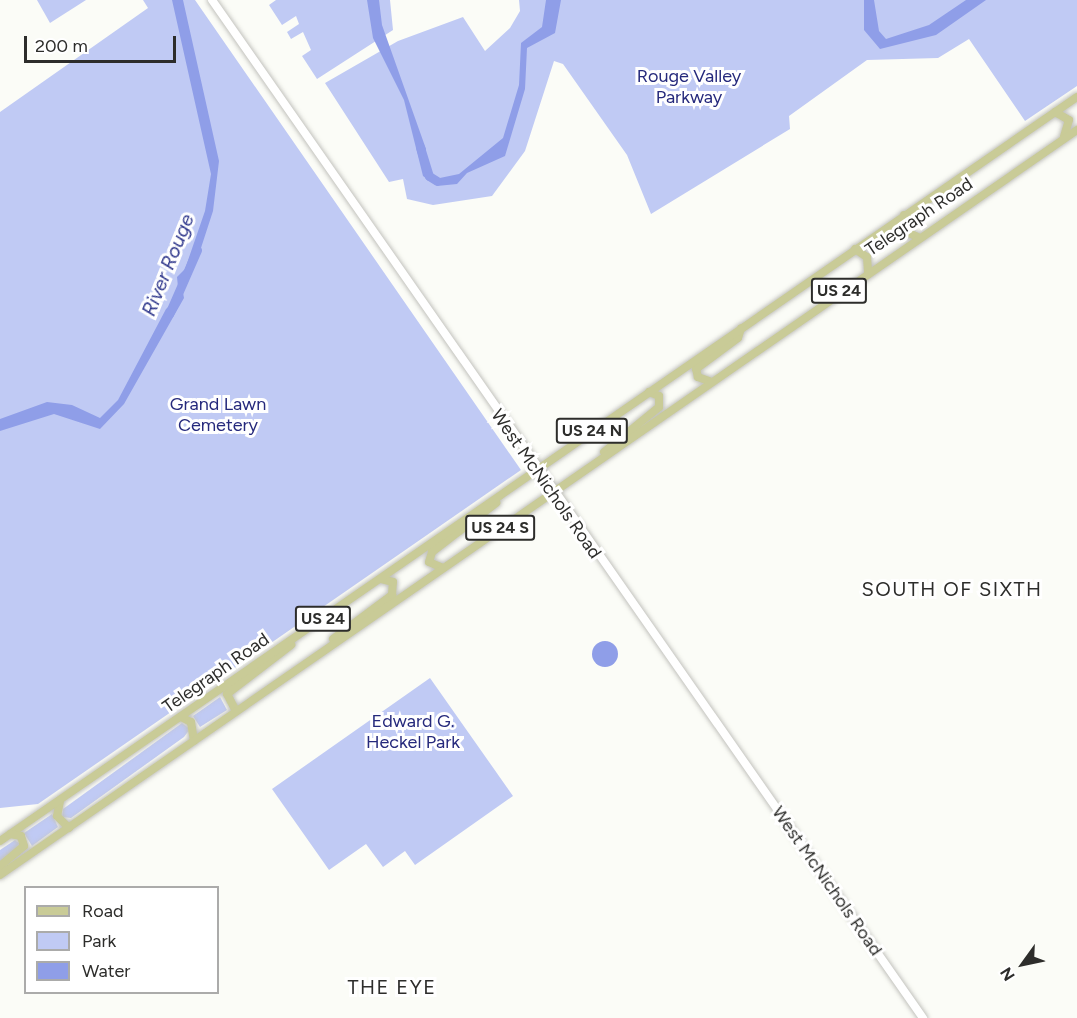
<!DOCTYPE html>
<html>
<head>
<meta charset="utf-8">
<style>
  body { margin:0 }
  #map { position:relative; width:1077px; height:1018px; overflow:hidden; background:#fbfcf7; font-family:Figtree,sans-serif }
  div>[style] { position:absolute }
  .green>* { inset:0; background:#c0caf4 }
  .water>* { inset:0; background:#8f9ee8 }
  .round { border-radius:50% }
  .river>* { height:9px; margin:-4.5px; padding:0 4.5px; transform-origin:4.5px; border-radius:4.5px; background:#8f9ee8 }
  .roads { filter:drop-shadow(0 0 2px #c3c3be) drop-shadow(0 0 2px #c3c3be) }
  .secondary>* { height:8px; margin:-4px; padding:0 4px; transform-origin:4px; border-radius:4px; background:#fff }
  .primary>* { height:8px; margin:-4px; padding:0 4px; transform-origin:4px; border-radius:4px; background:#c9cb97 }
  span { translate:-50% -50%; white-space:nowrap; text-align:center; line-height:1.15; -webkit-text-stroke:6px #fff; paint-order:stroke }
  .shield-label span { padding:2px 4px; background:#fff; border:2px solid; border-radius:4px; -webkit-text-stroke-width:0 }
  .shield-label { font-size:16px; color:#2d2d2b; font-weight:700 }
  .park-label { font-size:18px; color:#25297c }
  .street-label { font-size:18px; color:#2d2d2b }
  .water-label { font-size:20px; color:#31398d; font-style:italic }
  .neighbourhood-label { font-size:20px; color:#2d2d2b; letter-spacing:1.5px }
  .legend { position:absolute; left:24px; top:886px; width:195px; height:108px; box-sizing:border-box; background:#fff; border:2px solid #ababaa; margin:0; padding:8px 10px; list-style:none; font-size:18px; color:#2d2d2b }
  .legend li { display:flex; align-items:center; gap:12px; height:30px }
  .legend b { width:30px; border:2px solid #ababaa }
  .north { position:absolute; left:993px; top:934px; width:60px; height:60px; -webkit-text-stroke:4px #fff; paint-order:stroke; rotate:237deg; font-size:16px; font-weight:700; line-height:24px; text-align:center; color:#2d2d2b }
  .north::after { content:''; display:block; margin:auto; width:21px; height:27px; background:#2d2d2b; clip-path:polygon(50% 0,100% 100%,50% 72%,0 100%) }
  .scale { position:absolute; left:24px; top:36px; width:152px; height:27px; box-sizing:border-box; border:3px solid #2d2d2b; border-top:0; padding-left:8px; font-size:18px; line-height:21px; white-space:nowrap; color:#2d2d2b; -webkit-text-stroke:4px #fff; paint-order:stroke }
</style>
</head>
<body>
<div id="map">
  <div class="green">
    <i style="clip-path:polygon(37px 0,86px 0,50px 23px)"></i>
    <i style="clip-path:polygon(143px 0,195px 0,521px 470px,38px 804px,0 808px,0 112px,148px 8px)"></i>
    <i style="clip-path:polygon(276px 0,390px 0,393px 30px,317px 79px,302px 56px,311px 50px,303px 32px,291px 39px,287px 32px,299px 24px,296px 16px,282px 25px,269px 5px)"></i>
    <i style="clip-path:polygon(519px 0,1077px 0,1077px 86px,1025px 121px,969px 39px,938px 58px,867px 60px,789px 116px,790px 129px,651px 214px,627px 155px,563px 64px,554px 61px,525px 151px,492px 196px,433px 205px,407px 199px,403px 179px,389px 182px,325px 83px,398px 41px,463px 17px,485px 51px,510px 28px,520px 11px)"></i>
    <i style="clip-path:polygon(430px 678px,513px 796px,415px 865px,405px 851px,383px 867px,366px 844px,329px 870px,272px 789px)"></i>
    <i style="clip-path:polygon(220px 697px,227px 710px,200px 727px,193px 716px)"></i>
    <i style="clip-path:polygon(182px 723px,190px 729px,184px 737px,71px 818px,62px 817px,63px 809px)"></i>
    <i style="clip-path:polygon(52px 814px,58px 827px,32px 846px,24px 833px)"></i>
    <i style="clip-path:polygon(15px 840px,21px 845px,0 864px,0 850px)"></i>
  </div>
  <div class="water">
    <i style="clip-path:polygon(172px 0,183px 0,219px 161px,213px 211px,200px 251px,181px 282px,184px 298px,124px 404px,100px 429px,54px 414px,0 431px,0 419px,47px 402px,72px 405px,100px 418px,118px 400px,166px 309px,179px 297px,177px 277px,185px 269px,205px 211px,211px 174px)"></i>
    <i style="clip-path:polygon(367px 0,379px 0,382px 25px,426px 149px,422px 167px,435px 179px,459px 174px,503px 138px,519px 85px,521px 43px,542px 27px,546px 0,561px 0,555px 33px,527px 48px,525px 89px,505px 156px,467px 173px,457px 184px,437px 186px,423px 176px,404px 100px,373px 38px)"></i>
    <i style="clip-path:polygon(864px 0,874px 0,879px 31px,886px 39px,929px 25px,966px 0,986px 0,936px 35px,880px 49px,864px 30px)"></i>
    <i class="round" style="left:592px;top:641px;width:26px;height:26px"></i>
  </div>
  <div class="river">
    <i style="left:420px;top:147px;width:30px;rotate:73deg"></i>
    <i style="left:429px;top:176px;width:9px;rotate:32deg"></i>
    <i style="left:169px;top:314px;width:70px;rotate:-66.4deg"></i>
  </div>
  <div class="roads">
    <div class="secondary">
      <i style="left:212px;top:0;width:1242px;rotate:55.07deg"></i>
    </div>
    <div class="primary">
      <i style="left:1055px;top:112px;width:16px;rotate:30deg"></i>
      <i style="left:1069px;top:120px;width:17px;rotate:107deg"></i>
      <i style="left:904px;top:215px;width:16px;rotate:90deg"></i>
      <i style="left:904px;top:231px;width:15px;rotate:23deg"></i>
      <i style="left:855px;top:249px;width:14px;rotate:34deg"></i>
      <i style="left:867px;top:257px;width:15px;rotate:86deg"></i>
      <i style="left:709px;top:381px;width:12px;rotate:-160deg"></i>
      <i style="left:698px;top:377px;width:8px;rotate:-104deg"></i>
      <i style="left:696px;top:369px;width:52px;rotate:-36.4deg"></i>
      <i style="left:738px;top:338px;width:10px;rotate:-73deg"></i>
      <i style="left:604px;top:452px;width:71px;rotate:-39.3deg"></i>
      <i style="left:659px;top:407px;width:11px;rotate:-90deg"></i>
      <i style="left:659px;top:396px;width:11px;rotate:-158deg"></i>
      <i style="left:443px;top:568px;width:15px;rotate:-157deg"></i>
      <i style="left:429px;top:562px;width:10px;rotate:-73deg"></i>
      <i style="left:432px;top:552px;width:81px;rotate:-37.4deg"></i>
      <i style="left:333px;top:639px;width:74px;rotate:-36.7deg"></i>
      <i style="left:392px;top:595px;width:13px;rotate:-86deg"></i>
      <i style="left:393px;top:582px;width:12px;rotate:-166deg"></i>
      <i style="left:236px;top:711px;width:19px;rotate:-118deg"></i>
      <i style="left:227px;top:694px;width:81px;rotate:-37.4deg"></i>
      <i style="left:181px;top:717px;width:11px;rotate:27deg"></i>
      <i style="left:191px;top:722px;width:19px;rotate:81deg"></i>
      <i style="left:60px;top:801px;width:15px;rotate:101deg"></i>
      <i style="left:57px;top:816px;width:17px;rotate:45deg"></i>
      <i style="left:0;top:841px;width:1309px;rotate:-34.64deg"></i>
      <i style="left:0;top:866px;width:31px;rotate:-40deg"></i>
      <i style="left:24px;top:846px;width:10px;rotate:-107deg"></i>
      <i style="left:21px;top:836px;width:11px;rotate:-170deg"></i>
      <i style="left:0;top:875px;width:1310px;rotate:-34.67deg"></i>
    </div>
  </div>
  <div class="shield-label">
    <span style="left:839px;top:291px">US 24</span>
    <span style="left:592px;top:431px">US 24 N</span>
    <span style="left:500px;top:528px">US 24 S</span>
    <span style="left:323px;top:619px">US 24</span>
  </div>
  <div class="park-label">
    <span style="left:689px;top:87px">Rouge Valley<br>Parkway</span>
    <span style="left:218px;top:415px">Grand Lawn<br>Cemetery</span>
    <span style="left:413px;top:732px">Edward G.<br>Heckel Park</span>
  </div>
  <div class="street-label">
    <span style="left:919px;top:217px;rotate:-34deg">Telegraph Road</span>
    <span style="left:546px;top:484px;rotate:55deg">West McNichols Road</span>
    <span style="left:216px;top:673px;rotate:-35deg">Telegraph Road</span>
    <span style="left:827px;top:881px;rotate:55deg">West McNichols Road</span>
  </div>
  <div class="water-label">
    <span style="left:168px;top:265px;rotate:-68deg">River Rouge</span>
  </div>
  <div class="neighbourhood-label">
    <span style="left:952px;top:589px">SOUTH OF SIXTH</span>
    <span style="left:392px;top:987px">THE EYE</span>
  </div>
  <ul class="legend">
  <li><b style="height:8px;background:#c9cb97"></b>Road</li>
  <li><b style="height:16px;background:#c0caf4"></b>Park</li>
  <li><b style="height:16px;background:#8f9ee8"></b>Water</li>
  </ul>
  <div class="north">N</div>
  <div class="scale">200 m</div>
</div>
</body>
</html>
